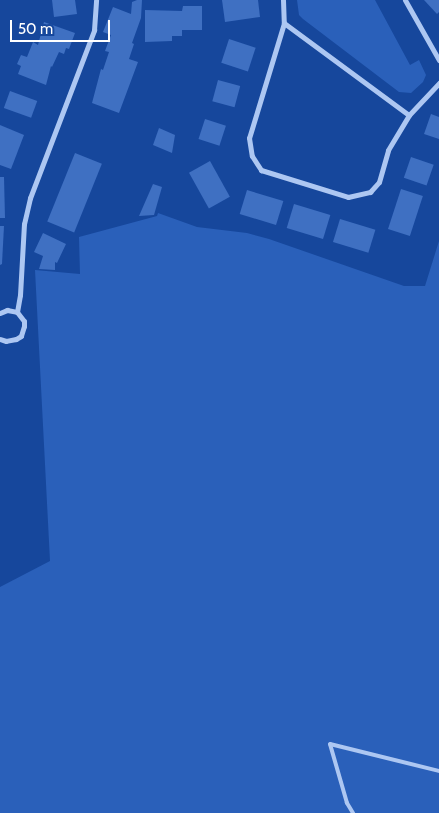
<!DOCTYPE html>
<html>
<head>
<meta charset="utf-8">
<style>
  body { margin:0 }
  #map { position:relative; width:439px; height:813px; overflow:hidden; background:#16479c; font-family:Cabin,sans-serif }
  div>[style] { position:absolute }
  .green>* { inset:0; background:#2a60ba }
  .building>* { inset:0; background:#3f70c2; transform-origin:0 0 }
  .service>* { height:4px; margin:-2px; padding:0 2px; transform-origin:2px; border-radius:2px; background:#adc7f2 }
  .minor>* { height:5px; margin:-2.5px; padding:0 2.5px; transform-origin:2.5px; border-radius:2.5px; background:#adc7f2 }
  span { translate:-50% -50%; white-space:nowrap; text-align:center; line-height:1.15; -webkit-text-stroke:5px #16479c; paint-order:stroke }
  .scale { position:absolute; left:10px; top:20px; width:100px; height:22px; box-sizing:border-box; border:2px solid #fff; border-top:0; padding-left:6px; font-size:15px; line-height:18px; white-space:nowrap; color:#fff; -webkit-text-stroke:4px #16479c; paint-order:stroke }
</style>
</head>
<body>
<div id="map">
  <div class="green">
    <i style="clip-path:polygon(297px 0,375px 0,410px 65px,419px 60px,426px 75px,423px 82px,411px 93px,399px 92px,303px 19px,299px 15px)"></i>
    <i style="clip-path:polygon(158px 213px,197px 227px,247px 233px,269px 239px,404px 286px,425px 286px,439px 241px,439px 813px,0 813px,0 587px,50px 561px,35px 270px,80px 274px,79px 237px,157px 216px)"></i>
  </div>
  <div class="building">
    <i style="clip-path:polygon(52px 0,75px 0,77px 14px,54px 17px)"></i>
    <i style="clip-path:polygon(137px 0,142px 0,141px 18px,132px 43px,134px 44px,129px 59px,138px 62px,119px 113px,92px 103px,101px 69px,103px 70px,109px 52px,105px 51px,111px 35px,103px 32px,113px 7px,131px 14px,132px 2px)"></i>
    <i style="clip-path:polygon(222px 0,258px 0,260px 17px,225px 22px)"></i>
    <i style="clip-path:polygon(424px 0,439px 0,439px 12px,437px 14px)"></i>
    <i style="clip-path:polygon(183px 6px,202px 6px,202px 30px,182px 30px,182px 36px,172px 36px,172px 41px,145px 42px,145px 10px,182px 11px)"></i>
    <i style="clip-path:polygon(44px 22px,75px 33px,69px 49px,66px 48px,64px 54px,59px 52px,52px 67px,51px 66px,46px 85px,18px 74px,21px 66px,17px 64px,21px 55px,27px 57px,33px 42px,38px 45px)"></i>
    <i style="left:229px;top:39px;width:28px;height:25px;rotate:18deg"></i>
    <i style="left:218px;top:80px;width:23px;height:22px;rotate:15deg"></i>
    <i style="left:10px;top:91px;width:29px;height:18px;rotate:20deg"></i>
    <i style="clip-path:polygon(431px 114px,439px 117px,439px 139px,424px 134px)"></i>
    <i style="left:205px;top:119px;width:22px;height:21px;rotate:18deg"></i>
    <i style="clip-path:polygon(0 125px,24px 135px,11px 169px,0 165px)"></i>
    <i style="clip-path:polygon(159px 128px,175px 135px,172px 153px,153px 145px)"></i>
    <i style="left:75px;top:153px;width:29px;height:74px;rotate:22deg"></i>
    <i style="left:411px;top:157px;width:24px;height:22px;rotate:19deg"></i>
    <i style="left:210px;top:161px;width:41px;height:24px;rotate:61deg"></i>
    <i style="clip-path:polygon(0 177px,4px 177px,5px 218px,0 218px)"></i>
    <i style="clip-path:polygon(153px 184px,162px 187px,154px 215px,139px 216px)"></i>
    <i style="left:401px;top:189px;width:23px;height:42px;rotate:18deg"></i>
    <i style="left:247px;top:190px;width:38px;height:25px;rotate:17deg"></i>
    <i style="left:294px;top:204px;width:38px;height:25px;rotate:17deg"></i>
    <i style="left:340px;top:219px;width:37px;height:24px;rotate:17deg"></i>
    <i style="clip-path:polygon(0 226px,4px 226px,2px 264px,0 265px)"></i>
    <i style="clip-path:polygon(43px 233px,66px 244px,57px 263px,55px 262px,55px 270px,39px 269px,43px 256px,34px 252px)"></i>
  </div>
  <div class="service">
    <i style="left:353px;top:813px;width:12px;rotate:-121deg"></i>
    <i style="left:347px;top:803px;width:61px;rotate:-106.1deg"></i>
    <i style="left:330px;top:744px;width:112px;rotate:13.9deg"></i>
  </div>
  <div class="minor">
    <i style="left:283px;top:0;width:23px;rotate:88deg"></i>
    <i style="left:284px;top:23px;width:120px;rotate:106.9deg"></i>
    <i style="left:249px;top:138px;width:18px;rotate:81deg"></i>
    <i style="left:252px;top:156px;width:17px;rotate:57deg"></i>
    <i style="left:261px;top:170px;width:91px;rotate:17.2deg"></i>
    <i style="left:348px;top:197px;width:23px;rotate:-13deg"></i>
    <i style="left:370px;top:192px;width:13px;rotate:-48deg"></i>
    <i style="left:379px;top:182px;width:33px;rotate:-74deg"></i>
    <i style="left:388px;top:150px;width:41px;rotate:-59deg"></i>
    <i style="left:409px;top:115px;width:44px;rotate:-46.8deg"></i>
    <i style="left:405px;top:0;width:69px;rotate:60.5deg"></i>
    <i style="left:284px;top:23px;width:155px;rotate:36.4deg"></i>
    <i style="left:17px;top:312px;width:17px;rotate:-80deg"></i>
    <i style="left:20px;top:295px;width:71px;rotate:-86.8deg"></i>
    <i style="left:24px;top:224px;width:27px;rotate:-77deg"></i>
    <i style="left:30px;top:198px;width:180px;rotate:-69.1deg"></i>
    <i style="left:94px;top:30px;width:30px;rotate:-86deg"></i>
    <i style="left:0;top:313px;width:8px;rotate:-23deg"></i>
    <i style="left:7px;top:310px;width:10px;rotate:11deg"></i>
    <i style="left:17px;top:312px;width:11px;rotate:52deg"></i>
    <i style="left:24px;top:321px;width:5px;rotate:90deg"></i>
    <i style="left:24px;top:326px;width:10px;rotate:107deg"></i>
    <i style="left:21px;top:336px;width:6px;rotate:149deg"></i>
    <i style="left:16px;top:339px;width:10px;rotate:169deg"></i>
    <i style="left:6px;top:341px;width:6px;rotate:-162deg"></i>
  </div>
  <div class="scale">50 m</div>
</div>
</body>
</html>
